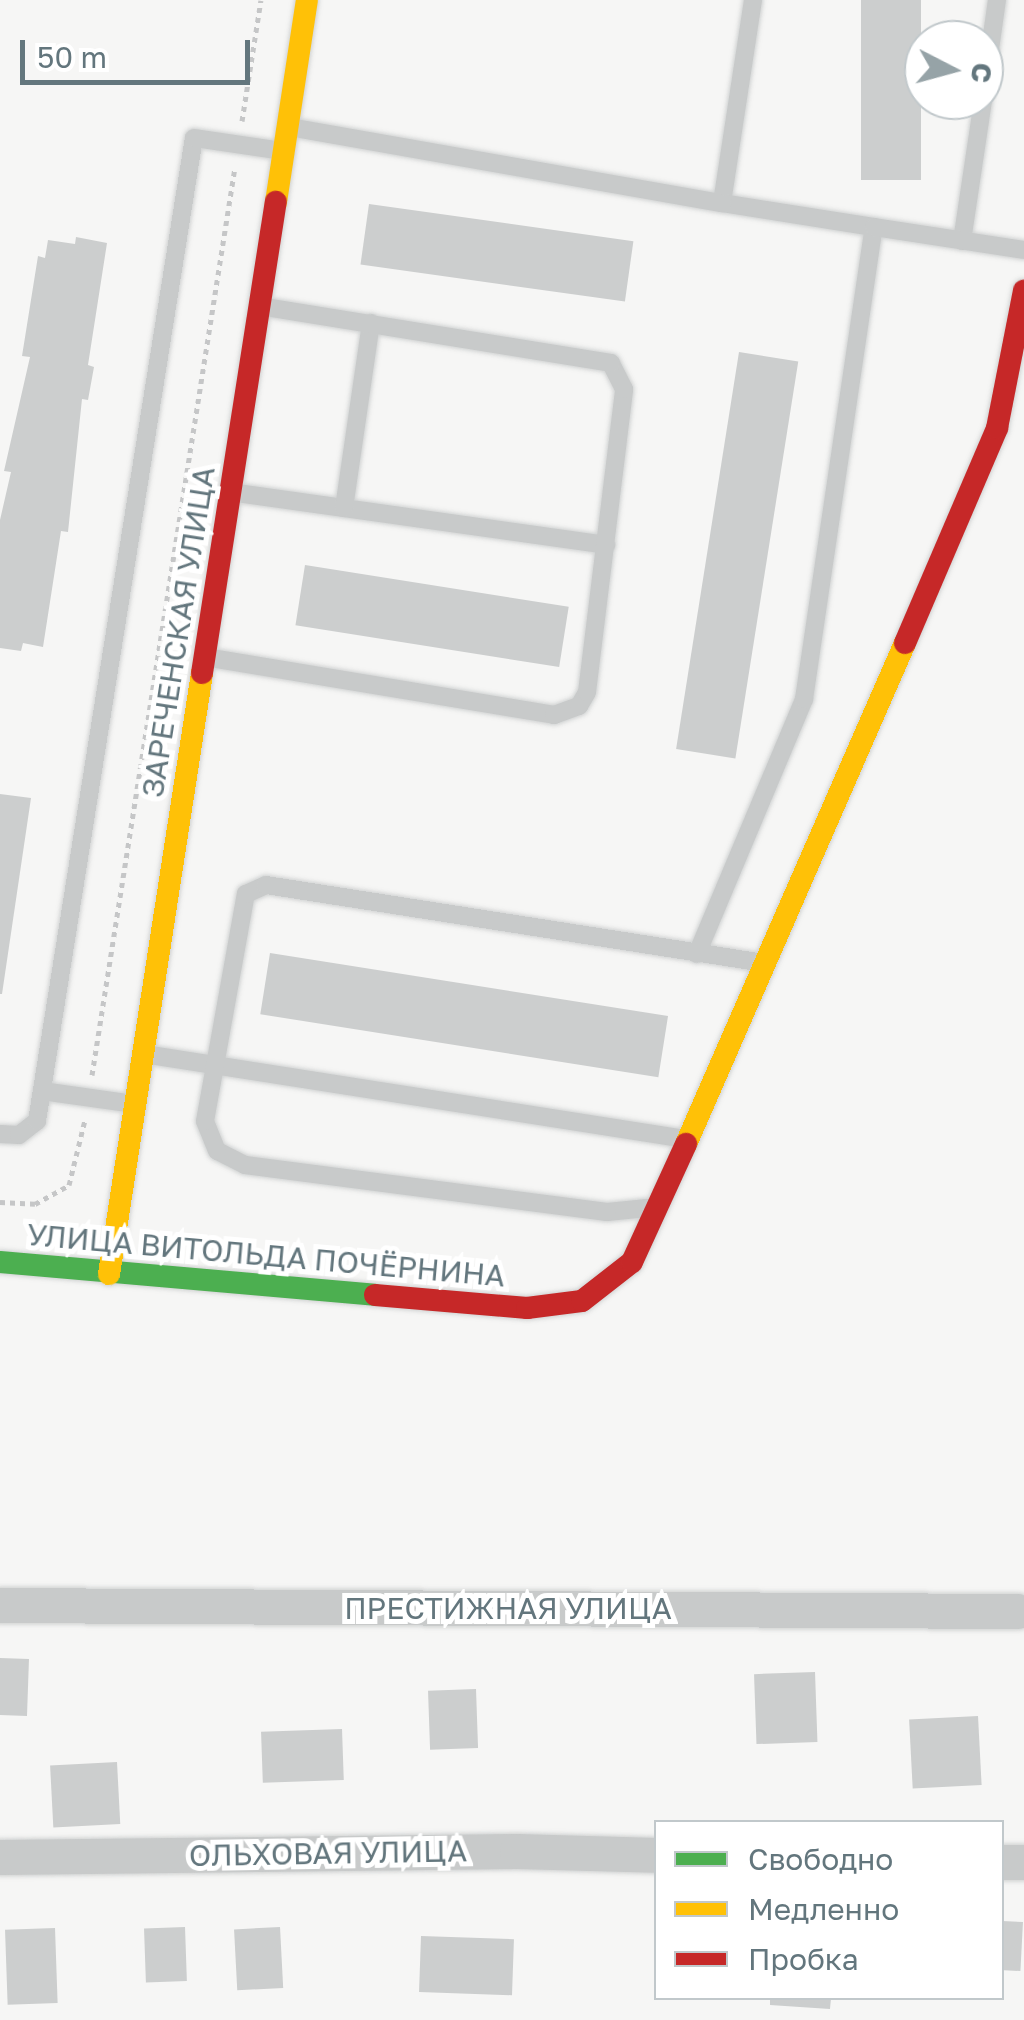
<!DOCTYPE html>
<html>
<head>
<meta charset="utf-8">
<style>
  body { margin:0 }
  #map { position:relative; width:1024px; height:2020px; overflow:hidden; background:#f6f6f5; font-family:"Golos Text",sans-serif }
  div>[style] { position:absolute }
  .building>* { inset:0; background:#cccece; transform-origin:0 0 }
  .path>* { height:5px; margin-top:-2.5px; transform-origin:0; background:repeating-linear-gradient(90deg,#c5c6c7 0 5px,transparent 0 10px) }
  .roads { filter:drop-shadow(0 0 2px #d1d3d3) drop-shadow(0 0 2px #d1d3d3) }
  .lane>* { height:18px; margin:-9px; padding:0 9px; transform-origin:9px; border-radius:9px; background:#c8caca }
  .street>* { height:35px; margin:-17.5px; padding:0 17.5px; transform-origin:17.5px; border-radius:17.5px; background:#c8caca }
  .fast>* { height:22px; margin:-11px; padding:0 11px; transform-origin:11px; border-radius:11px; background:#4caf50 }
  .slow>* { height:22px; margin:-11px; padding:0 11px; transform-origin:11px; border-radius:11px; background:#ffc107 }
  .jam>* { height:22px; margin:-11px; padding:0 11px; transform-origin:11px; border-radius:11px; background:#c62828 }
  span { translate:-50% -50%; white-space:nowrap; text-align:center; line-height:1.15; -webkit-text-stroke:10px #fff; paint-order:stroke }
  .street-label { font-size:30px; color:#63767d }
  .legend { position:absolute; left:654px; top:1820px; width:350px; height:180px; box-sizing:border-box; background:#fff; border:2px solid #c1c8cb; margin:0; padding:12px 18px; list-style:none; font-size:30px; color:#63767d }
  .legend li { display:flex; align-items:center; gap:20px; height:50px }
  .legend b { width:50px; border:2px solid #c1c8cb }
  .north { position:absolute; left:904px; top:20px; width:100px; height:100px; box-sizing:border-box; background:#fff; border:2px solid #c1c8cb; border-radius:50%; rotate:96deg; font-size:28px; font-weight:700; line-height:40px; text-align:center; color:#63767d }
  .north::after { content:''; display:block; margin:auto; width:35px; height:45px; background:#96a3a7; clip-path:polygon(50% 0,100% 100%,50% 72%,0 100%) }
  .scale { position:absolute; left:20px; top:40px; width:230px; height:45px; box-sizing:border-box; border:5px solid #63767d; border-top:0; padding-left:12px; font-size:30px; line-height:35px; white-space:nowrap; color:#63767d; -webkit-text-stroke:8px #fff; paint-order:stroke }
</style>
</head>
<body>
<div id="map">
  <div class="building">
    <i style="left:861px;top:0;width:60px;height:180px"></i>
    <i style="left:369px;top:204px;width:267px;height:61px;rotate:8deg"></i>
    <i style="clip-path:polygon(76px 237px,107px 243px,88px 365px,94px 367px,88px 400px,82px 399px,68px 532px,61px 531px,43px 647px,23px 643px,21px 651px,0 648px,0 520px,11px 472px,4px 471px,30px 357px,22px 356px,38px 256px,45px 258px,48px 240px,75px 244px)"></i>
    <i style="left:739px;top:352px;width:60px;height:402px;rotate:9deg"></i>
    <i style="left:305px;top:565px;width:267px;height:61px;rotate:9deg"></i>
    <i style="clip-path:polygon(0 794px,31px 798px,2px 994px,0 994px)"></i>
    <i style="left:270px;top:953px;width:403px;height:62px;rotate:9deg"></i>
    <i style="left:0;top:1658px;width:29px;height:57px;rotate:2deg"></i>
    <i style="left:815px;top:1672px;width:70px;height:61px;rotate:88deg"></i>
    <i style="left:476px;top:1689px;width:59px;height:48px;rotate:88deg"></i>
    <i style="left:978px;top:1716px;width:69px;height:69px;rotate:87deg"></i>
    <i style="left:342px;top:1729px;width:51px;height:81px;rotate:88deg"></i>
    <i style="left:117px;top:1762px;width:62px;height:67px;rotate:87deg"></i>
    <i style="left:1002px;top:1921px;width:21px;height:49px;rotate:3deg"></i>
    <i style="left:185px;top:1927px;width:54px;height:41px;rotate:88deg"></i>
    <i style="left:280px;top:1927px;width:61px;height:46px;rotate:87deg"></i>
    <i style="left:55px;top:1928px;width:75px;height:50px;rotate:88deg"></i>
    <i style="left:421px;top:1936px;width:93px;height:56px;rotate:2deg"></i>
    <i style="clip-path:polygon(770px 1998px,831px 1998px,830px 2009px,770px 2005px)"></i>
  </div>
  <div class="path">
    <i style="left:242px;top:121px;width:122px;rotate:-81.1deg"></i>
    <i style="left:92px;top:1075px;width:919px;rotate:-81.05deg"></i>
    <i style="left:0;top:1202px;width:35px;rotate:3deg"></i>
    <i style="left:35px;top:1204px;width:39px;rotate:-29deg"></i>
    <i style="left:69px;top:1185px;width:67px;rotate:-76.2deg"></i>
  </div>
  <div class="roads">
    <div class="lane">
      <i style="left:753px;top:0;width:205px;rotate:98.7deg"></i>
      <i style="left:722px;top:203px;width:154px;rotate:9deg"></i>
      <i style="left:984px;top:92px;width:93px;rotate:-82deg"></i>
      <i style="left:289px;top:127px;width:440px;rotate:10deg"></i>
      <i style="left:962px;top:241px;width:143px;rotate:-81.5deg"></i>
      <i style="left:230px;top:492px;width:380px;rotate:8deg"></i>
      <i style="left:344px;top:508px;width:187px;rotate:-81.7deg"></i>
      <i style="left:205px;top:657px;width:354px;rotate:9.4deg"></i>
      <i style="left:554px;top:715px;width:27px;rotate:-20deg"></i>
      <i style="left:579px;top:706px;width:16px;rotate:-60deg"></i>
      <i style="left:587px;top:692px;width:305px;rotate:-83deg"></i>
      <i style="left:624px;top:389px;width:29px;rotate:-117deg"></i>
      <i style="left:611px;top:363px;width:356px;rotate:-170.8deg"></i>
      <i style="left:697px;top:954px;width:277px;rotate:-67.2deg"></i>
      <i style="left:804px;top:699px;width:477px;rotate:-81.6deg"></i>
      <i style="left:874px;top:227px;width:152px;rotate:8.7deg"></i>
      <i style="left:144px;top:1054px;width:549px;rotate:8.91deg"></i>
      <i style="left:42px;top:1091px;width:94px;rotate:8deg"></i>
      <i style="left:0;top:1134px;width:19px;rotate:3deg"></i>
      <i style="left:19px;top:1135px;width:23px;rotate:-38deg"></i>
      <i style="left:37px;top:1121px;width:995px;rotate:-80.93deg"></i>
      <i style="left:194px;top:138px;width:90px;rotate:8.3deg"></i>
      <i style="left:647px;top:1208px;width:40px;rotate:174.3deg"></i>
      <i style="left:607px;top:1212px;width:365px;rotate:-172.6deg"></i>
      <i style="left:245px;top:1165px;width:31px;rotate:-153deg"></i>
      <i style="left:217px;top:1151px;width:32px;rotate:-112deg"></i>
      <i style="left:205px;top:1121px;width:231px;rotate:-79.8deg"></i>
      <i style="left:246px;top:894px;width:22px;rotate:-24deg"></i>
      <i style="left:266px;top:885px;width:504px;rotate:8.9deg"></i>
    </div>
    <div class="street">
      <i style="left:0;top:1605px;width:1017px;rotate:0.34deg"></i>
      <i style="left:0;top:1857px;width:517px;rotate:-0.66deg"></i>
      <i style="left:517px;top:1851px;width:139px;rotate:1.6deg"></i>
      <i style="left:1002px;top:1862px;width:22px"></i>
    </div>
    <div class="fast">
      <i style="left:0;top:1262px;width:376px;rotate:5deg"></i>
    </div>
    <div class="slow">
      <i style="left:276px;top:202px;width:204px;rotate:-81.3deg"></i>
      <i style="left:686px;top:1144px;width:547px;rotate:-66.39deg"></i>
      <i style="left:109px;top:1274px;width:608px;rotate:-81.2deg"></i>
    </div>
    <div class="jam">
      <i style="left:905px;top:643px;width:234px;rotate:-66.8deg"></i>
      <i style="left:997px;top:428px;width:140px;rotate:-78.9deg"></i>
      <i style="left:202px;top:673px;width:477px;rotate:-81.1deg"></i>
      <i style="left:375px;top:1295px;width:153px;rotate:4.9deg"></i>
      <i style="left:527px;top:1308px;width:55px;rotate:-7.3deg"></i>
      <i style="left:582px;top:1301px;width:63px;rotate:-38deg"></i>
      <i style="left:632px;top:1262px;width:130px;rotate:-65.4deg"></i>
    </div>
  </div>
  <div class="street-label">
    <span style="left:178px;top:632px;rotate:-81deg">ЗАРЕЧЕНСКАЯ УЛИЦА</span>
    <span style="left:266px;top:1255px;rotate:5deg">УЛИЦА ВИТОЛЬДА ПОЧЁРНИНА</span>
    <span style="left:508px;top:1608px">ПРЕСТИЖНАЯ УЛИЦА</span>
    <span style="left:328px;top:1853px;rotate:-1deg">ОЛЬХОВАЯ УЛИЦА</span>
  </div>
  <ul class="legend">
  <li><b style="height:12px;background:#4caf50"></b>Свободно</li>
  <li><b style="height:12px;background:#ffc107"></b>Медленно</li>
  <li><b style="height:12px;background:#c62828"></b>Пробка</li>
  </ul>
  <div class="north">С</div>
  <div class="scale">50 m</div>
</div>
</body>
</html>
